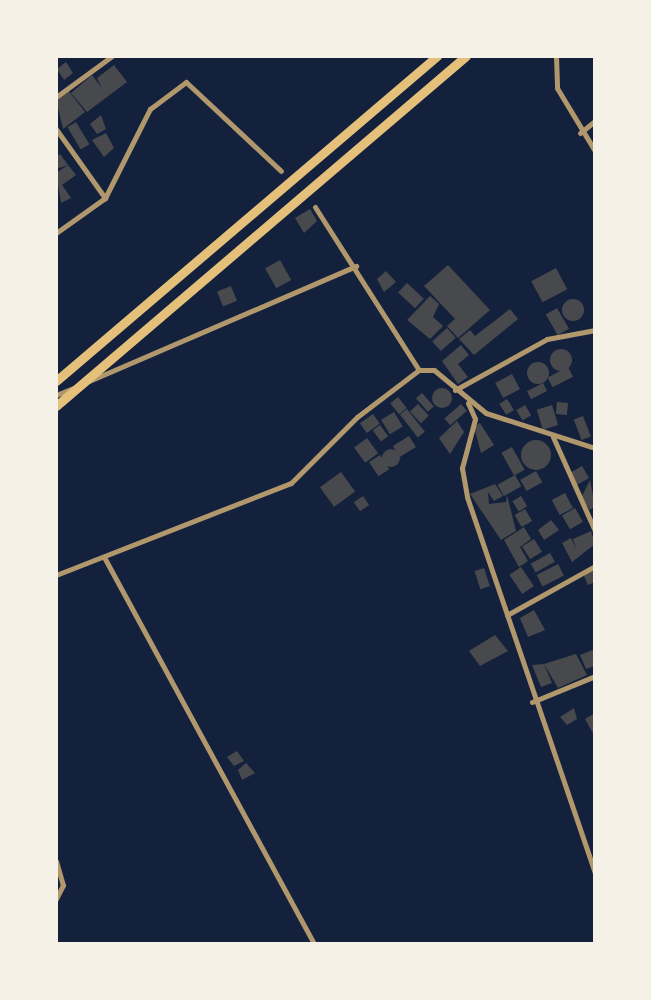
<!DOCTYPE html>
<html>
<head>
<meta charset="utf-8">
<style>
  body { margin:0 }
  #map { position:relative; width:651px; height:1000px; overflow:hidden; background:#14213d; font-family:"Fira Sans Condensed",sans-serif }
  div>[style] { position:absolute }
  .building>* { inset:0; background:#48494c; transform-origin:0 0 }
  .round { border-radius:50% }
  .minor>* { height:5px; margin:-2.5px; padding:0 2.5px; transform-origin:2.5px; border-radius:2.5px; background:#b1986c }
  .motorway>* { height:9px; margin:-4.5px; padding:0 4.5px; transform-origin:4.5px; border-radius:4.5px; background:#e5c07b }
  span { translate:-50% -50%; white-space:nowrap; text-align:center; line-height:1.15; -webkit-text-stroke:6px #f6f1e7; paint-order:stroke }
  .frame { position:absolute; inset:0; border:58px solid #f6f1e7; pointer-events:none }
</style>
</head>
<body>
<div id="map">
  <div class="building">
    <i style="clip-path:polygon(66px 62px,73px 73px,64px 80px,57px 69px)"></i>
    <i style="clip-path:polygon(114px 65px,127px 82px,87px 112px,71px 93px,92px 75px,102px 88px,97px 78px)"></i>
    <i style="clip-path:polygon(68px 90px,85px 112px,63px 129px,56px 99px)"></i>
    <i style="clip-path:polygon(101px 115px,106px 129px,97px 134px,90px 124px)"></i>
    <i style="left:76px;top:122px;width:26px;height:10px;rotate:59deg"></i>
    <i style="clip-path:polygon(106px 133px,114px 148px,104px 157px,92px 140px)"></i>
    <i style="clip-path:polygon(60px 154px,68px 165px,56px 169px,56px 157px)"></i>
    <i style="clip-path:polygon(68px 165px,76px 175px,62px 185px,71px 198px,61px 203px,56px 173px)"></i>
    <i style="clip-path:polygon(310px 209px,317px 221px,304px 233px,295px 218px)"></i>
    <i style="left:280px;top:260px;width:23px;height:17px;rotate:61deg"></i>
    <i style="clip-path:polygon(448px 265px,490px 310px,458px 338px,447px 326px,455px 319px,424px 286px)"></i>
    <i style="left:556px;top:268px;width:24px;height:28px;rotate:62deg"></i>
    <i style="clip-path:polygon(386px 271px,396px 282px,384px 292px,377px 279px)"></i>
    <i style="left:407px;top:283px;width:23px;height:13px;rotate:43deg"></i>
    <i style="left:231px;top:286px;width:16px;height:15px;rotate:68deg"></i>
    <i style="clip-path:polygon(430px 296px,439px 304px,433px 317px,443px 326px,430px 339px,407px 320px)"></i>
    <i class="round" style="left:562px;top:299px;width:22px;height:22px"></i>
    <i style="left:557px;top:308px;width:24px;height:13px;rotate:60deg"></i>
    <i style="clip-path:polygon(510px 309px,518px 319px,474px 355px,459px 339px,470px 330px,475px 336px)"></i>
    <i style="left:447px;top:328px;width:13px;height:20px;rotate:48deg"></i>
    <i style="clip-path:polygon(461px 345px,469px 355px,458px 364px,468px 377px,458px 384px,442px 361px)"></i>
    <i class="round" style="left:550px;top:349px;width:22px;height:22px"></i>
    <i class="round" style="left:527px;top:362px;width:22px;height:22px"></i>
    <i style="left:568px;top:367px;width:11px;height:23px;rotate:63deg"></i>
    <i style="left:512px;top:374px;width:17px;height:19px;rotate:62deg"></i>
    <i style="left:543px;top:383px;width:9px;height:18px;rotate:63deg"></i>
    <i class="round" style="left:432px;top:388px;width:20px;height:20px"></i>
    <i style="left:422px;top:393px;width:18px;height:8px;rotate:49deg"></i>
    <i style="left:398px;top:397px;width:14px;height:10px;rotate:51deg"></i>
    <i style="left:507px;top:399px;width:13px;height:9px;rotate:58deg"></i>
    <i style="left:557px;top:402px;width:11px;height:12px;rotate:5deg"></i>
    <i style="left:418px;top:404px;width:16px;height:11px;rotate:47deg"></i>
    <i style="left:461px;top:404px;width:9px;height:22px;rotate:49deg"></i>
    <i style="left:525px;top:405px;width:12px;height:10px;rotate:59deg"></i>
    <i style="left:552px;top:405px;width:21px;height:16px;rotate:73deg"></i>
    <i style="left:407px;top:409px;width:29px;height:9px;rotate:52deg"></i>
    <i style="left:394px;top:412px;width:17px;height:15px;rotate:59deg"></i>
    <i style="left:373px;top:414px;width:12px;height:16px;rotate:55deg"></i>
    <i style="left:583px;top:416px;width:22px;height:10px;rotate:69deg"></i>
    <i style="clip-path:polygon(457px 421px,464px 432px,450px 454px,439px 438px)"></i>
    <i style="clip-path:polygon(480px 423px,494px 445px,481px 453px,474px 427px)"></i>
    <i style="left:380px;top:425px;width:14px;height:9px;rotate:54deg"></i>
    <i style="left:409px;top:436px;width:13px;height:19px;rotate:58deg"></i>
    <i style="left:367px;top:438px;width:19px;height:16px;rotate:54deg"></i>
    <i class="round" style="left:521px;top:440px;width:30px;height:30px"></i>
    <i style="left:512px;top:447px;width:26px;height:12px;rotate:61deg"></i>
    <i class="round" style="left:382px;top:449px;width:18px;height:18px"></i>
    <i style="left:380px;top:455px;width:17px;height:13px;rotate:57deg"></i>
    <i style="left:582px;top:466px;width:14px;height:14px;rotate:60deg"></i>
    <i style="left:536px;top:471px;width:13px;height:18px;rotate:61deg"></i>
    <i style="left:341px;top:472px;width:24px;height:26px;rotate:54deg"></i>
    <i style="left:515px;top:475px;width:13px;height:20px;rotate:61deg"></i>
    <i style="clip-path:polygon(590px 480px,595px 506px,590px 510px,581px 498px)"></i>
    <i style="clip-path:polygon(495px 484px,503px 496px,494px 501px,488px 492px,489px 504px,506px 502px,507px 495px,516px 531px,501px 540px,470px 494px)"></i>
    <i style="left:565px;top:493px;width:17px;height:15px;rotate:62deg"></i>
    <i style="left:363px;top:496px;width:11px;height:11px;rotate:56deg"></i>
    <i style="left:521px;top:496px;width:12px;height:10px;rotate:59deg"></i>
    <i style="left:575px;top:508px;width:16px;height:15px;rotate:60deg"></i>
    <i style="left:525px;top:509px;width:14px;height:12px;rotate:60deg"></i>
    <i style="clip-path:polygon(551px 520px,559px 530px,544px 540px,538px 530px)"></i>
    <i style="clip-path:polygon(524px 527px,531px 539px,520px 547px,528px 561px,519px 567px,504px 540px)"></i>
    <i style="clip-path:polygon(591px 531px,595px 544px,572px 562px,562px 543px,571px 538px,576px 549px,573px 539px)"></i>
    <i style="left:534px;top:539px;width:15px;height:14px;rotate:58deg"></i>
    <i style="left:550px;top:553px;width:10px;height:22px;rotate:61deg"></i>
    <i style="left:558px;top:564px;width:13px;height:24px;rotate:63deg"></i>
    <i style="left:521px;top:567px;width:23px;height:14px;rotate:56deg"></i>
    <i style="left:484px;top:568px;width:19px;height:10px;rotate:72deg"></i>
    <i style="clip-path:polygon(595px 568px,595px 582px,588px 585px,583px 574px)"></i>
    <i style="clip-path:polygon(534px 610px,545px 630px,528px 637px,520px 618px)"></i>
    <i style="clip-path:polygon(495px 635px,508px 651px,480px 666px,469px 651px)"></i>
    <i style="clip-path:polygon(595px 649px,595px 666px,586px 669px,580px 655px)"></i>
    <i style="clip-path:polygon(576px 654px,587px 675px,558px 688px,544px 664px)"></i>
    <i style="clip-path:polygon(544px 664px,552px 683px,541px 687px,532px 665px)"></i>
    <i style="clip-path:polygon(574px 708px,577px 719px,567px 725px,560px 717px)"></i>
    <i style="clip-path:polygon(595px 713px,595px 737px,585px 719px)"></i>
    <i style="clip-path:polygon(237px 751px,244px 761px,234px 766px,227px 757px)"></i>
    <i style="clip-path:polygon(246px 763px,255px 773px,242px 780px,238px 770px)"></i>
  </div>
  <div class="minor">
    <i style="left:556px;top:56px;width:32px;rotate:88deg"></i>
    <i style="left:557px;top:88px;width:74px;rotate:58.9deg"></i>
    <i style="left:56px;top:97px;width:69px;rotate:-36.2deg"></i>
    <i style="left:56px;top:129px;width:85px;rotate:54.6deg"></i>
    <i style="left:580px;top:133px;width:19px;rotate:-39deg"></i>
    <i style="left:315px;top:207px;width:193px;rotate:57.5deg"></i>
    <i style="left:56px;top:233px;width:60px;rotate:-35.5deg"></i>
    <i style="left:105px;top:198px;width:100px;rotate:-63.2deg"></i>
    <i style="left:150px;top:109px;width:45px;rotate:-36.9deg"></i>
    <i style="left:186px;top:82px;width:130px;rotate:43.1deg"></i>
    <i style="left:89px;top:381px;width:291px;rotate:-23.3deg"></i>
    <i style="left:455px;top:390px;width:105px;rotate:-29deg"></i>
    <i style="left:547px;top:339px;width:49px;rotate:-10.6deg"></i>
    <i style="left:56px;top:395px;width:18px;rotate:-22deg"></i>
    <i style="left:468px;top:403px;width:17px;rotate:66deg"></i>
    <i style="left:475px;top:419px;width:51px;rotate:104.9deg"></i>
    <i style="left:462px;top:468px;width:29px;rotate:80deg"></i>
    <i style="left:467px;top:497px;width:397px;rotate:71.2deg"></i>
    <i style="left:553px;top:437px;width:103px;rotate:65.9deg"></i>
    <i style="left:104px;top:557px;width:440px;rotate:61.5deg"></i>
    <i style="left:56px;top:575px;width:252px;rotate:-21.4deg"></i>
    <i style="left:291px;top:483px;width:93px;rotate:-45deg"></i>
    <i style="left:357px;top:417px;width:78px;rotate:-37.2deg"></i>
    <i style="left:419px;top:370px;width:15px"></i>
    <i style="left:434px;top:370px;width:67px;rotate:39.6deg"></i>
    <i style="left:486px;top:413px;width:114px;rotate:17.8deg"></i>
    <i style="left:507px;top:615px;width:101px;rotate:-29.1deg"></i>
    <i style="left:532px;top:702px;width:68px;rotate:-22.4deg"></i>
    <i style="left:56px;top:861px;width:25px;rotate:74deg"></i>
    <i style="left:63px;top:885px;width:16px;rotate:117deg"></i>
  </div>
  <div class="motorway">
    <i style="left:56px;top:381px;width:501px;rotate:-40.46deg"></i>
    <i style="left:56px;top:406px;width:539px;rotate:-40.49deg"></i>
  </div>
  <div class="frame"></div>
</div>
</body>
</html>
